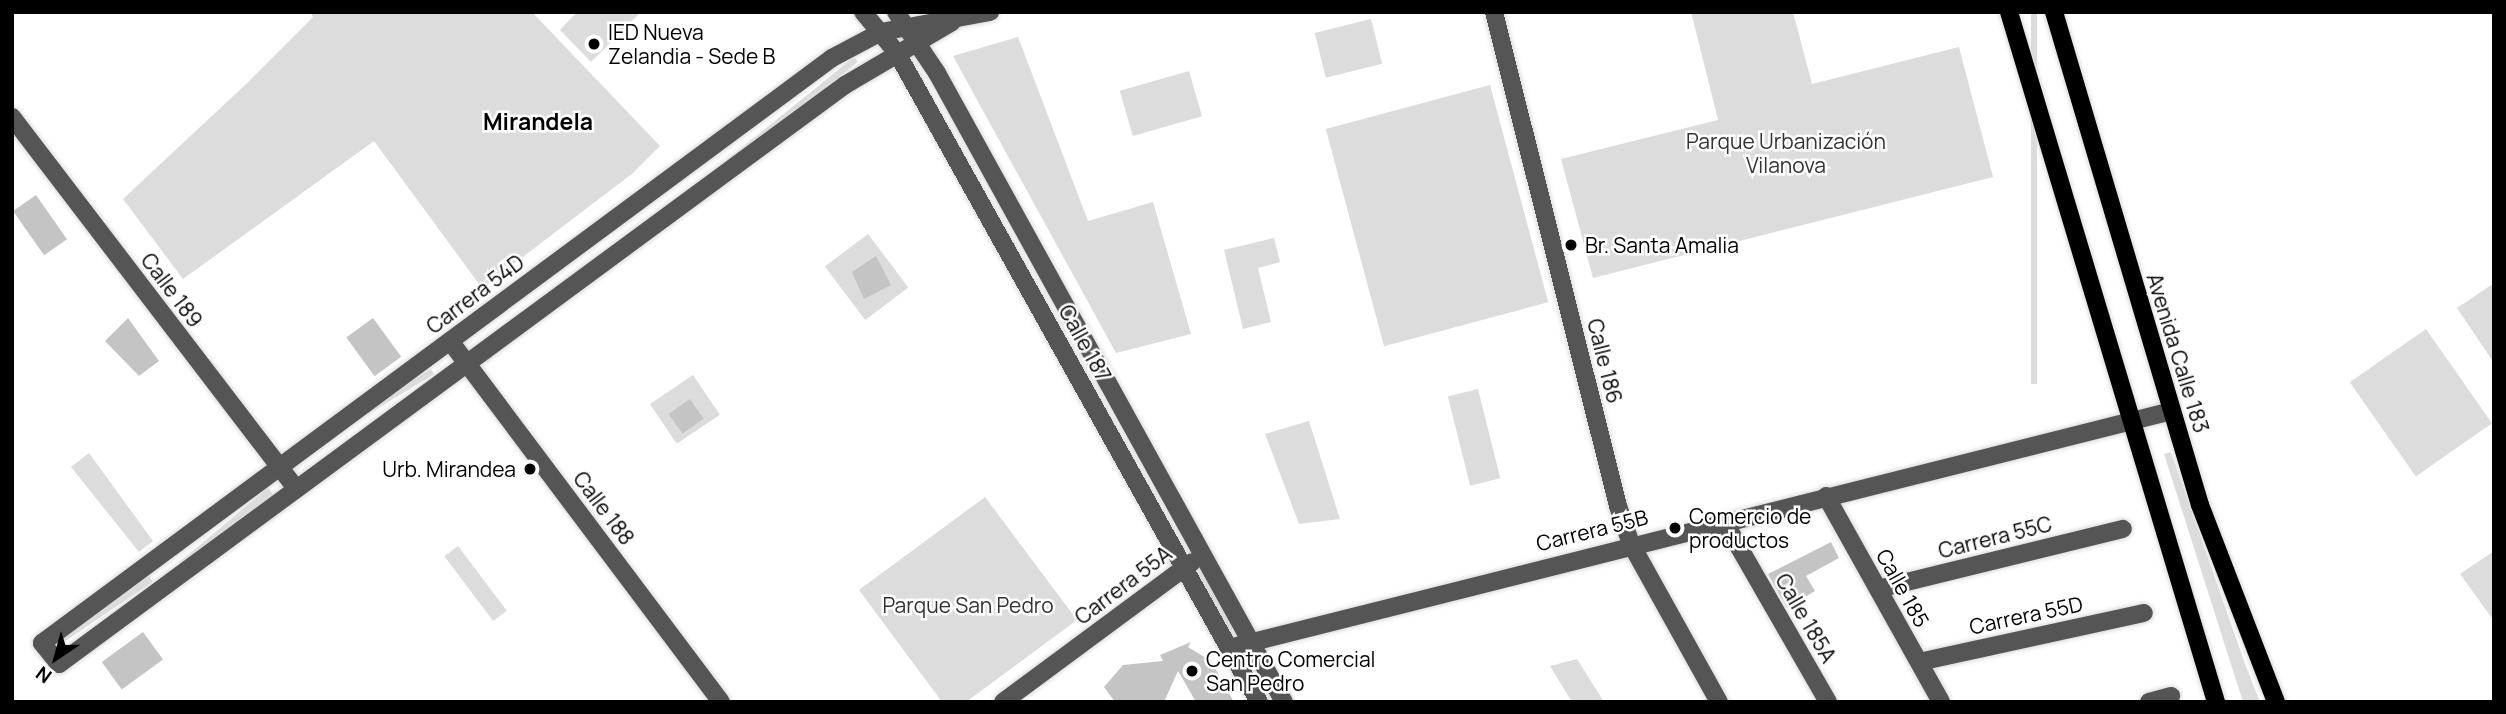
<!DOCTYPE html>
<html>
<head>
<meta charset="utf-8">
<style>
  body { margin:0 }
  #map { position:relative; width:2506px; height:714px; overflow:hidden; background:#fff; font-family:Manrope,sans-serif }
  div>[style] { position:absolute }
  .green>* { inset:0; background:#dcdcdc; transform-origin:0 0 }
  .building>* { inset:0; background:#c4c4c4; transform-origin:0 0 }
  .roads { filter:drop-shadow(0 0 2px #dbdbdb) drop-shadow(0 0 2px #dbdbdb) }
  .minor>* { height:18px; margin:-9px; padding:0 9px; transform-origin:9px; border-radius:9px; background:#555 }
  .major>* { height:18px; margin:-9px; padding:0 9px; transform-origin:9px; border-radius:9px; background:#000 }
  .dots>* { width:19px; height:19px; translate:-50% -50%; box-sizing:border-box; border:4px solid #fff; border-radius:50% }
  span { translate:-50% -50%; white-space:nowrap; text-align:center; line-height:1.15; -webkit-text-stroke:5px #fff; paint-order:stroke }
  .poi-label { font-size:21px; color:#000 }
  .left { translate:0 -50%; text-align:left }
  .right { translate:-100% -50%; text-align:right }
  .park-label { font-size:21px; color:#333 }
  .street-label { font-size:21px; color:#000 }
  .neighbourhood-label { font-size:23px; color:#000; font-weight:700 }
  .frame { position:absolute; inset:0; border:14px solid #000; pointer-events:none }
  .north { position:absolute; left:21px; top:623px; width:70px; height:70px; -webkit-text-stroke:5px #fff; paint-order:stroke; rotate:216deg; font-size:19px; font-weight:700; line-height:28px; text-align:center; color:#000 }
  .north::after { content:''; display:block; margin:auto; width:24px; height:32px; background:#000; clip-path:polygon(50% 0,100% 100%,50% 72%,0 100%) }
</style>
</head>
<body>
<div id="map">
  <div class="green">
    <i style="clip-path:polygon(310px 12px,532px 12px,660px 146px,633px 173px,482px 288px,374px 141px,183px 279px,123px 199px,245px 85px,313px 17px)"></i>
    <i style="clip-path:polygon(577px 12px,641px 12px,591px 62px,560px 30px)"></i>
    <i style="clip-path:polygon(1691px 12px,1793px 12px,1812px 84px,1959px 47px,1993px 177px,1593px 278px,1561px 159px,1718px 120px)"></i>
    <i style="left:2031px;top:12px;width:6px;height:372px"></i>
    <i style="left:1371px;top:19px;width:46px;height:58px;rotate:76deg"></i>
    <i style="clip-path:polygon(1018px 37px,1088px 221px,1153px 202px,1191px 334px,1116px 353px,953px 56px)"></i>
    <i style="left:854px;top:57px;width:6px;height:479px;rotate:51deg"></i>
    <i style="left:1189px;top:71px;width:47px;height:72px;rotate:74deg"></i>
    <i style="left:1490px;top:85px;width:225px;height:170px;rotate:75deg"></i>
    <i style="left:868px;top:234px;width:67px;height:54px;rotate:53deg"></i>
    <i style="clip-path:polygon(1274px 238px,1280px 262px,1258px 268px,1271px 322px,1243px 329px,1224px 250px)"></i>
    <i style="clip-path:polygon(2494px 283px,2494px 363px,2457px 308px)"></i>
    <i style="left:2426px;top:329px;width:115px;height:93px;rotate:55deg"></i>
    <i style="left:431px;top:369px;width:6px;height:160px;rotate:59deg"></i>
    <i style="left:693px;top:375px;width:48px;height:52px;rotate:56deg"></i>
    <i style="left:1478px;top:389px;width:92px;height:31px;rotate:76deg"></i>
    <i style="clip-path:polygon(1309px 421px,1340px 519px,1299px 524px,1265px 434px)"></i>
    <i style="clip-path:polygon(2171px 452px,2245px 664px,2260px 702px,2243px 702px,2164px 454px)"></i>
    <i style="clip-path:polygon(89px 453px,153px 541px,139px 552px,71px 467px)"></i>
    <i style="left:268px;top:488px;width:8px;height:116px;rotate:50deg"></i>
    <i style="clip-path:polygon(985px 497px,1077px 620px,966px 702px,942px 702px,859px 590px)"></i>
    <i style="left:458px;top:546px;width:81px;height:17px;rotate:53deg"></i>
    <i style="clip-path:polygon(2494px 551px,2494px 621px,2460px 574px)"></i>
    <i style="clip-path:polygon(1199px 572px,1204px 573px,1233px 630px,1228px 631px,1197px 577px)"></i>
    <i style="left:149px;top:576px;width:7px;height:109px;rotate:56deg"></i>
    <i style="clip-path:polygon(1577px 659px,1604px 702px,1572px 702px,1550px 666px)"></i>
  </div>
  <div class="building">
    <i style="left:36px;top:195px;width:54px;height:28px;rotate:55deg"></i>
    <i style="clip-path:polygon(876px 256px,891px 285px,864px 299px,852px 272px)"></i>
    <i style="clip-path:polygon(128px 318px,159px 361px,139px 376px,105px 341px)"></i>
    <i style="left:373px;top:318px;width:48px;height:33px;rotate:54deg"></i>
    <i style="left:690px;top:399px;width:24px;height:26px;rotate:55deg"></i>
    <i style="clip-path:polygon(1831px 542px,1839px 558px,1806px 576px,1815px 591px,1787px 608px,1768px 574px)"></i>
    <i style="left:143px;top:632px;width:34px;height:51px;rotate:54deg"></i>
    <i style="clip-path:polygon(1191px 642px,1188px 647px,1211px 661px,1234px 702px,1196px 702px,1178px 671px,1164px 702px,1115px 702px,1104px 687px,1123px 665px,1163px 661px,1160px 655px)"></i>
  </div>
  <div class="roads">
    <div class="minor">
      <i style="left:863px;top:12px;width:53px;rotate:50.3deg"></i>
      <i style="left:897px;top:53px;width:743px;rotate:60.85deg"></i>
      <i style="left:896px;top:12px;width:73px;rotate:56.1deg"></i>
      <i style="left:937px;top:73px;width:718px;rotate:61.12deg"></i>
      <i style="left:1494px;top:12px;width:509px;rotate:75.91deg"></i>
      <i style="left:1618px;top:506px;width:40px;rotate:71.1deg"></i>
      <i style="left:1631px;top:544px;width:181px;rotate:60.9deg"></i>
      <i style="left:952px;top:22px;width:124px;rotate:149.5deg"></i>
      <i style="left:845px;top:85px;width:976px;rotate:143.62deg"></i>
      <i style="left:59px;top:664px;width:27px;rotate:-129deg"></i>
      <i style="left:42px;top:643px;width:983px;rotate:-36.52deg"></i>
      <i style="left:832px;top:58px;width:55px;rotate:-28deg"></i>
      <i style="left:881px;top:32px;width:111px;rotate:-10.4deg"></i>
      <i style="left:12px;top:117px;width:468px;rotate:52.6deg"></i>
      <i style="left:450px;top:341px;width:451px;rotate:53.1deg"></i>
      <i style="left:1826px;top:496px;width:236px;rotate:60.8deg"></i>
      <i style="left:1724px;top:521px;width:209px;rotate:60.1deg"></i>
      <i style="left:1878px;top:589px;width:252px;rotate:-13.8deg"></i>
      <i style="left:1229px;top:648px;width:972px;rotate:-14.11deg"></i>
      <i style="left:1919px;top:662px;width:230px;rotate:-12.3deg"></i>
      <i style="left:1003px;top:702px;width:235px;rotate:-36.5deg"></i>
      <i style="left:2149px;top:702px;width:23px;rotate:-15deg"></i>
    </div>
    <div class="major">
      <i style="left:2009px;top:12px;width:720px;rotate:73.3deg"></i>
      <i style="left:2054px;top:12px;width:514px;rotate:73.5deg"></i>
      <i style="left:2200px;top:505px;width:211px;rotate:68.9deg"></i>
    </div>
  </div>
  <div class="dots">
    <i style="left:594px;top:44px;background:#000"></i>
    <i style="left:1571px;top:245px;background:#000"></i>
    <i style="left:530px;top:469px;background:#000"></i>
    <i style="left:1675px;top:528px;background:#000"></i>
    <i style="left:1192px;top:671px;background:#000"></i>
  </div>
  <div class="poi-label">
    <span class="left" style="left:608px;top:44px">IED Nueva<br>Zelandia - Sede B</span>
    <span class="left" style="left:1585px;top:245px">Br. Santa Amalia</span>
    <span class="right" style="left:516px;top:469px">Urb. Mirandea</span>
    <span class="left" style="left:1689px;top:528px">Comercio de<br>productos</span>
    <span class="left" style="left:1206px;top:671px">Centro Comercial<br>San Pedro</span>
  </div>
  <div class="park-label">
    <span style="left:1786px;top:153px">Parque Urbanización<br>Vilanova</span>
    <span style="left:968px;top:605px">Parque San Pedro</span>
  </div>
  <div class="street-label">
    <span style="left:172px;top:290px;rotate:53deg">Calle 189</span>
    <span style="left:475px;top:294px;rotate:-37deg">Carrera 54D</span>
    <span style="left:1085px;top:343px;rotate:61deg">Calle 187</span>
    <span style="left:2178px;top:353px;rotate:73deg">Avenida Calle 183</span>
    <span style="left:1605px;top:361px;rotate:76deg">Calle 186</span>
    <span style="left:604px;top:508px;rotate:53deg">Calle 188</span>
    <span style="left:1592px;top:530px;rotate:-14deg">Carrera 55B</span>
    <span style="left:1995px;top:537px;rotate:-14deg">Carrera 55C</span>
    <span style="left:1123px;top:585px;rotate:-37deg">Carrera 55A</span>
    <span style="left:1903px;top:588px;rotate:61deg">Calle 185</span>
    <span style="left:2026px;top:615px;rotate:-12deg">Carrera 55D</span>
    <span style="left:1806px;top:618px;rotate:60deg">Calle 185A</span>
  </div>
  <div class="neighbourhood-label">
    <span style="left:538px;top:121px">Mirandela</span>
  </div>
  <div class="frame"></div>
  <div class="north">N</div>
</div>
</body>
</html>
